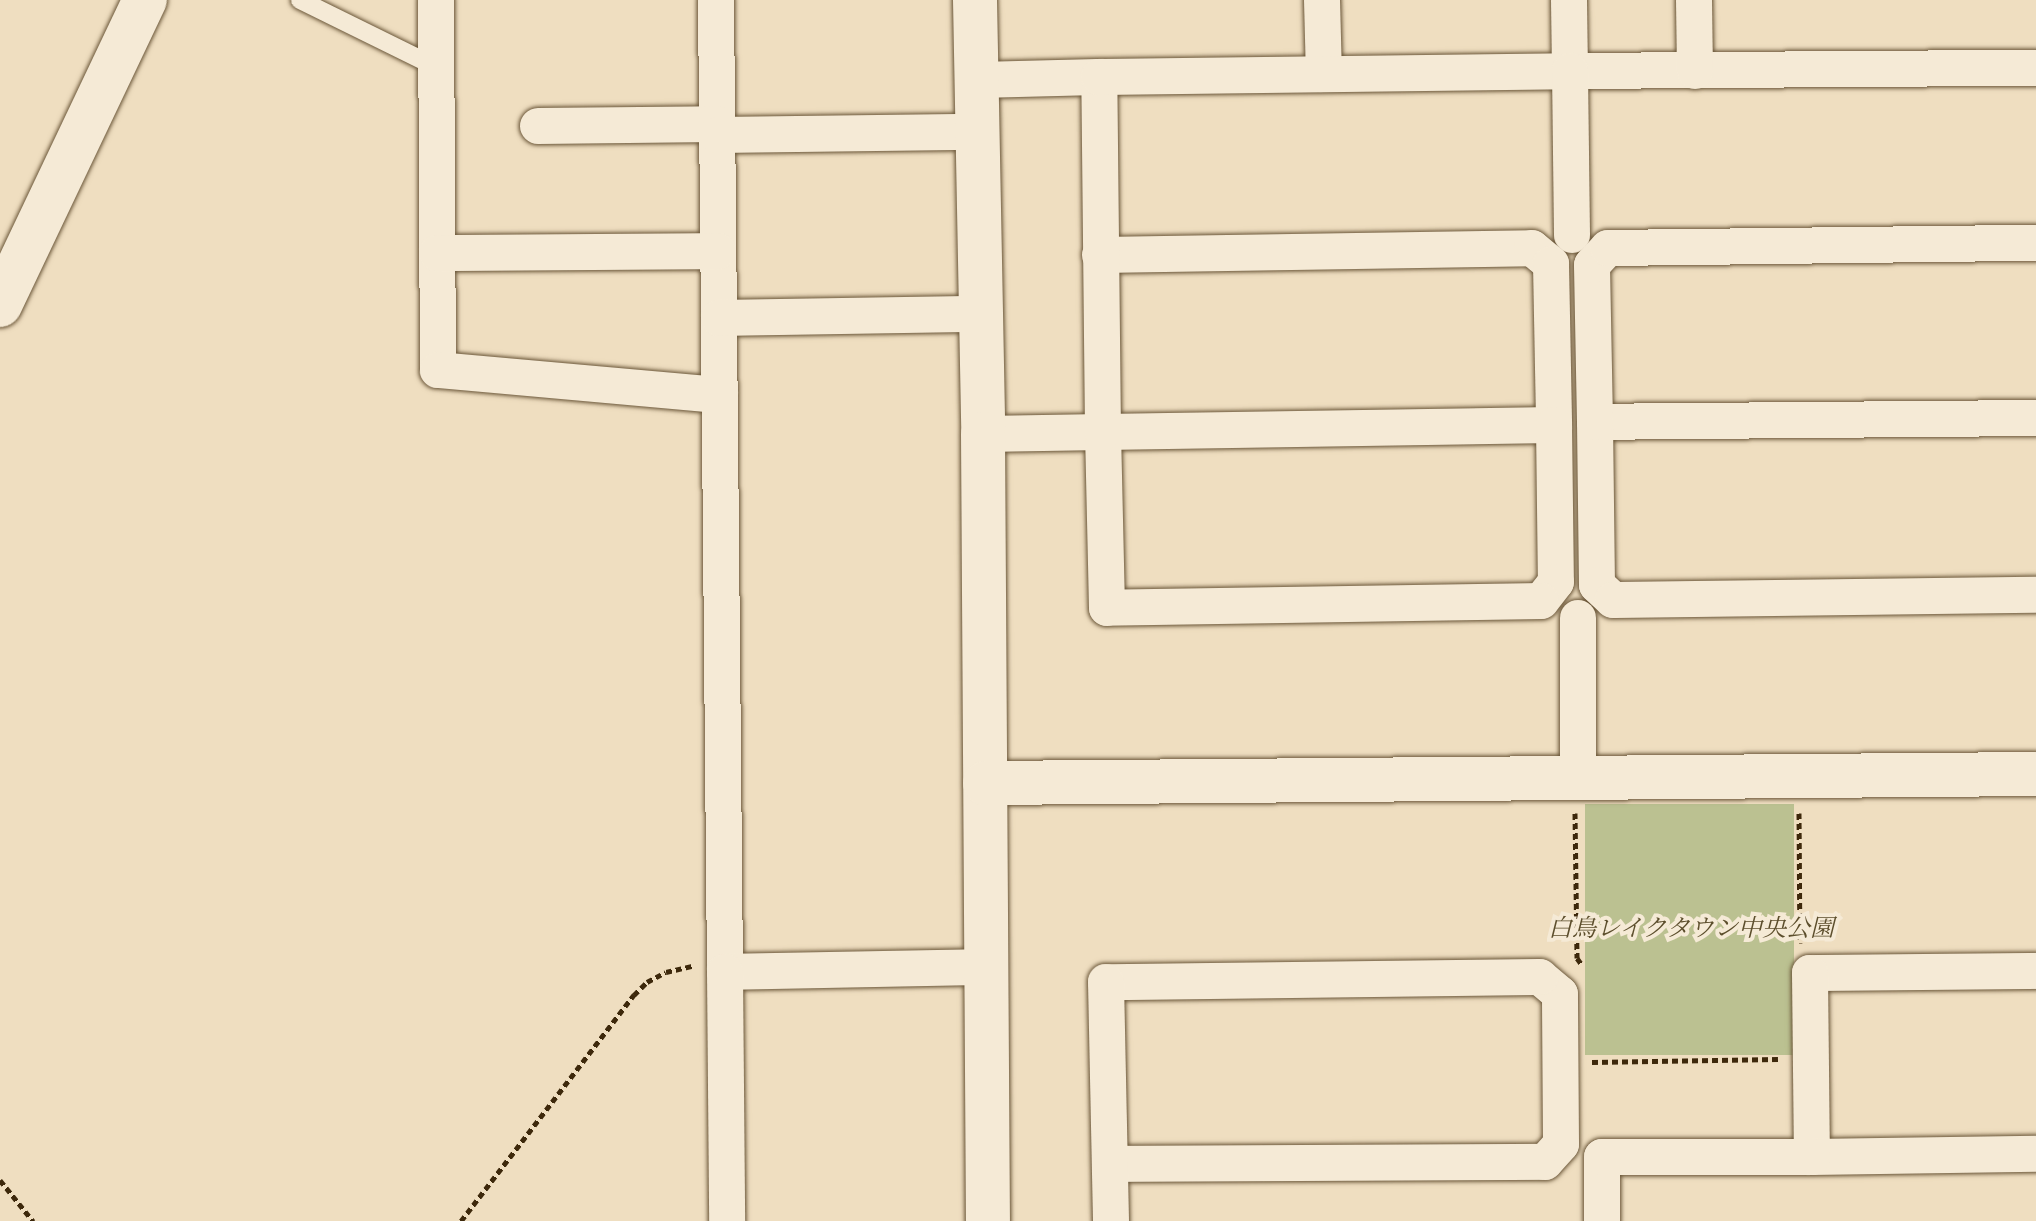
<!DOCTYPE html>
<html>
<head>
<meta charset="utf-8">
<style>
  body { margin:0 }
  #map { position:relative; width:2036px; height:1221px; overflow:hidden; background:#efdec0; font-family:"IM FELL DW Pica","Noto Serif JP",serif }
  div>[style] { position:absolute }
  .green>* { inset:0; background:#bbc191; transform-origin:0 0 }
  .path>* { height:5px; margin-top:-2.5px; transform-origin:0; background:repeating-linear-gradient(90deg,#3d280b 0 6px,transparent 0 10px) }
  .roads { filter:drop-shadow(0 0 2px #6a5638) drop-shadow(0 0 2px #6a5638) }
  .lane>* { height:18px; margin:-9px; padding:0 9px; transform-origin:9px; border-radius:9px; background:#f5ead6 }
  .street>* { height:36px; margin:-18px; padding:0 18px; transform-origin:18px; border-radius:18px; background:#f5ead6 }
  .secondary>* { height:44px; margin:-22px; padding:0 22px; transform-origin:22px; border-radius:22px; background:#f5ead6 }
  span { translate:-50% -50%; white-space:nowrap; text-align:center; line-height:1.15; -webkit-text-stroke:8px #f5ead6; paint-order:stroke }
  .park-label { font-size:24px; color:#5c4e2c; font-style:italic }
</style>
</head>
<body>
<div id="map">
  <div class="green">
    <i style="left:1794px;top:804px;width:251px;height:209px;rotate:90deg"></i>
  </div>
  <div class="path">
    <i style="left:1575px;top:813px;width:145px;rotate:89.2deg"></i>
    <i style="left:1577px;top:958px;width:9px;rotate:54deg"></i>
    <i style="left:1799px;top:813px;width:130px;rotate:89.6deg"></i>
    <i style="left:1592px;top:1062px;width:186px;rotate:-0.9deg"></i>
    <i style="left:0;top:1180px;width:53px;rotate:51.2deg"></i>
    <i style="left:461px;top:1221px;width:285px;rotate:-52.6deg"></i>
    <i style="left:634px;top:995px;width:18px;rotate:-45deg"></i>
    <i style="left:647px;top:982px;width:21px;rotate:-28deg"></i>
    <i style="left:666px;top:972px;width:27px;rotate:-13deg"></i>
  </div>
  <div class="roads">
    <div class="lane">
      <i style="left:300px;top:0;width:154px;rotate:26.2deg"></i>
    </div>
    <div class="street">
      <i style="left:436px;top:0;width:370px;rotate:89.7deg"></i>
      <i style="left:438px;top:370px;width:283px;rotate:5.1deg"></i>
      <i style="left:716px;top:0;width:972px;rotate:89.47deg"></i>
      <i style="left:725px;top:972px;width:262px;rotate:-1.1deg"></i>
      <i style="left:1322px;top:0;width:74px;rotate:88.5deg"></i>
      <i style="left:1569px;top:0;width:71px;rotate:89.2deg"></i>
      <i style="left:1570px;top:71px;width:466px;rotate:-0.4deg"></i>
      <i style="left:1694px;top:0;width:71px;rotate:89.2deg"></i>
      <i style="left:977px;top:80px;width:122px;rotate:-1.4deg"></i>
      <i style="left:538px;top:126px;width:179px;rotate:-0.6deg"></i>
      <i style="left:717px;top:135px;width:260px;rotate:-0.7deg"></i>
      <i style="left:437px;top:253px;width:281px;rotate:-0.4deg"></i>
      <i style="left:1100px;top:255px;width:432px;rotate:-0.9deg"></i>
      <i style="left:1532px;top:248px;width:25px;rotate:40deg"></i>
      <i style="left:1551px;top:264px;width:161px;rotate:88.9deg"></i>
      <i style="left:719px;top:318px;width:261px;rotate:-0.9deg"></i>
      <i style="left:2036px;top:418px;width:441px;rotate:179.5deg"></i>
      <i style="left:1595px;top:422px;width:163px;rotate:89.3deg"></i>
      <i style="left:1597px;top:585px;width:22px;rotate:43deg"></i>
      <i style="left:1613px;top:600px;width:423px;rotate:-0.7deg"></i>
      <i style="left:1595px;top:422px;width:157px;rotate:-91.1deg"></i>
      <i style="left:1592px;top:265px;width:23px;rotate:-47deg"></i>
      <i style="left:1608px;top:248px;width:428px;rotate:-0.7deg"></i>
      <i style="left:983px;top:434px;width:120px;rotate:-1deg"></i>
      <i style="left:1103px;top:432px;width:451px;rotate:-0.9deg"></i>
      <i style="left:1554px;top:425px;width:157px;rotate:89.3deg"></i>
      <i style="left:1556px;top:582px;width:24px;rotate:128deg"></i>
      <i style="left:1541px;top:601px;width:434px;rotate:179.1deg"></i>
      <i style="left:1107px;top:608px;width:176px;rotate:-91.3deg"></i>
      <i style="left:1103px;top:432px;width:355px;rotate:-90.6deg"></i>
      <i style="left:1099px;top:77px;width:471px;rotate:-0.7deg"></i>
      <i style="left:1570px;top:71px;width:164px;rotate:89.3deg"></i>
      <i style="left:1578px;top:780px;width:162px;rotate:-90deg"></i>
      <i style="left:2036px;top:971px;width:226px;rotate:179.5deg"></i>
      <i style="left:1810px;top:973px;width:184px;rotate:89.4deg"></i>
      <i style="left:1812px;top:1157px;width:224px;rotate:-0.8deg"></i>
      <i style="left:725px;top:972px;width:249px;rotate:89.5deg"></i>
      <i style="left:1110px;top:1164px;width:435px;rotate:-0.3deg"></i>
      <i style="left:1545px;top:1162px;width:24px;rotate:-48deg"></i>
      <i style="left:1561px;top:1144px;width:150px;rotate:-90.4deg"></i>
      <i style="left:1560px;top:994px;width:26px;rotate:-140deg"></i>
      <i style="left:1540px;top:977px;width:434px;rotate:179.3deg"></i>
      <i style="left:1106px;top:982px;width:239px;rotate:88.8deg"></i>
      <i style="left:1602px;top:1221px;width:64px;rotate:-90deg"></i>
      <i style="left:1602px;top:1157px;width:210px"></i>
    </div>
    <div class="secondary">
      <i style="left:975px;top:0;width:434px;rotate:88.9deg"></i>
      <i style="left:983px;top:434px;width:787px;rotate:89.64deg"></i>
      <i style="left:0;top:305px;width:338px;rotate:-64.6deg"></i>
      <i style="left:985px;top:783px;width:1051px;rotate:-0.49deg"></i>
    </div>
  </div>
  <div class="park-label">
    <span style="left:1691px;top:930px">白鳥レイクタウン中央公園</span>
  </div>
</div>
</body>
</html>
